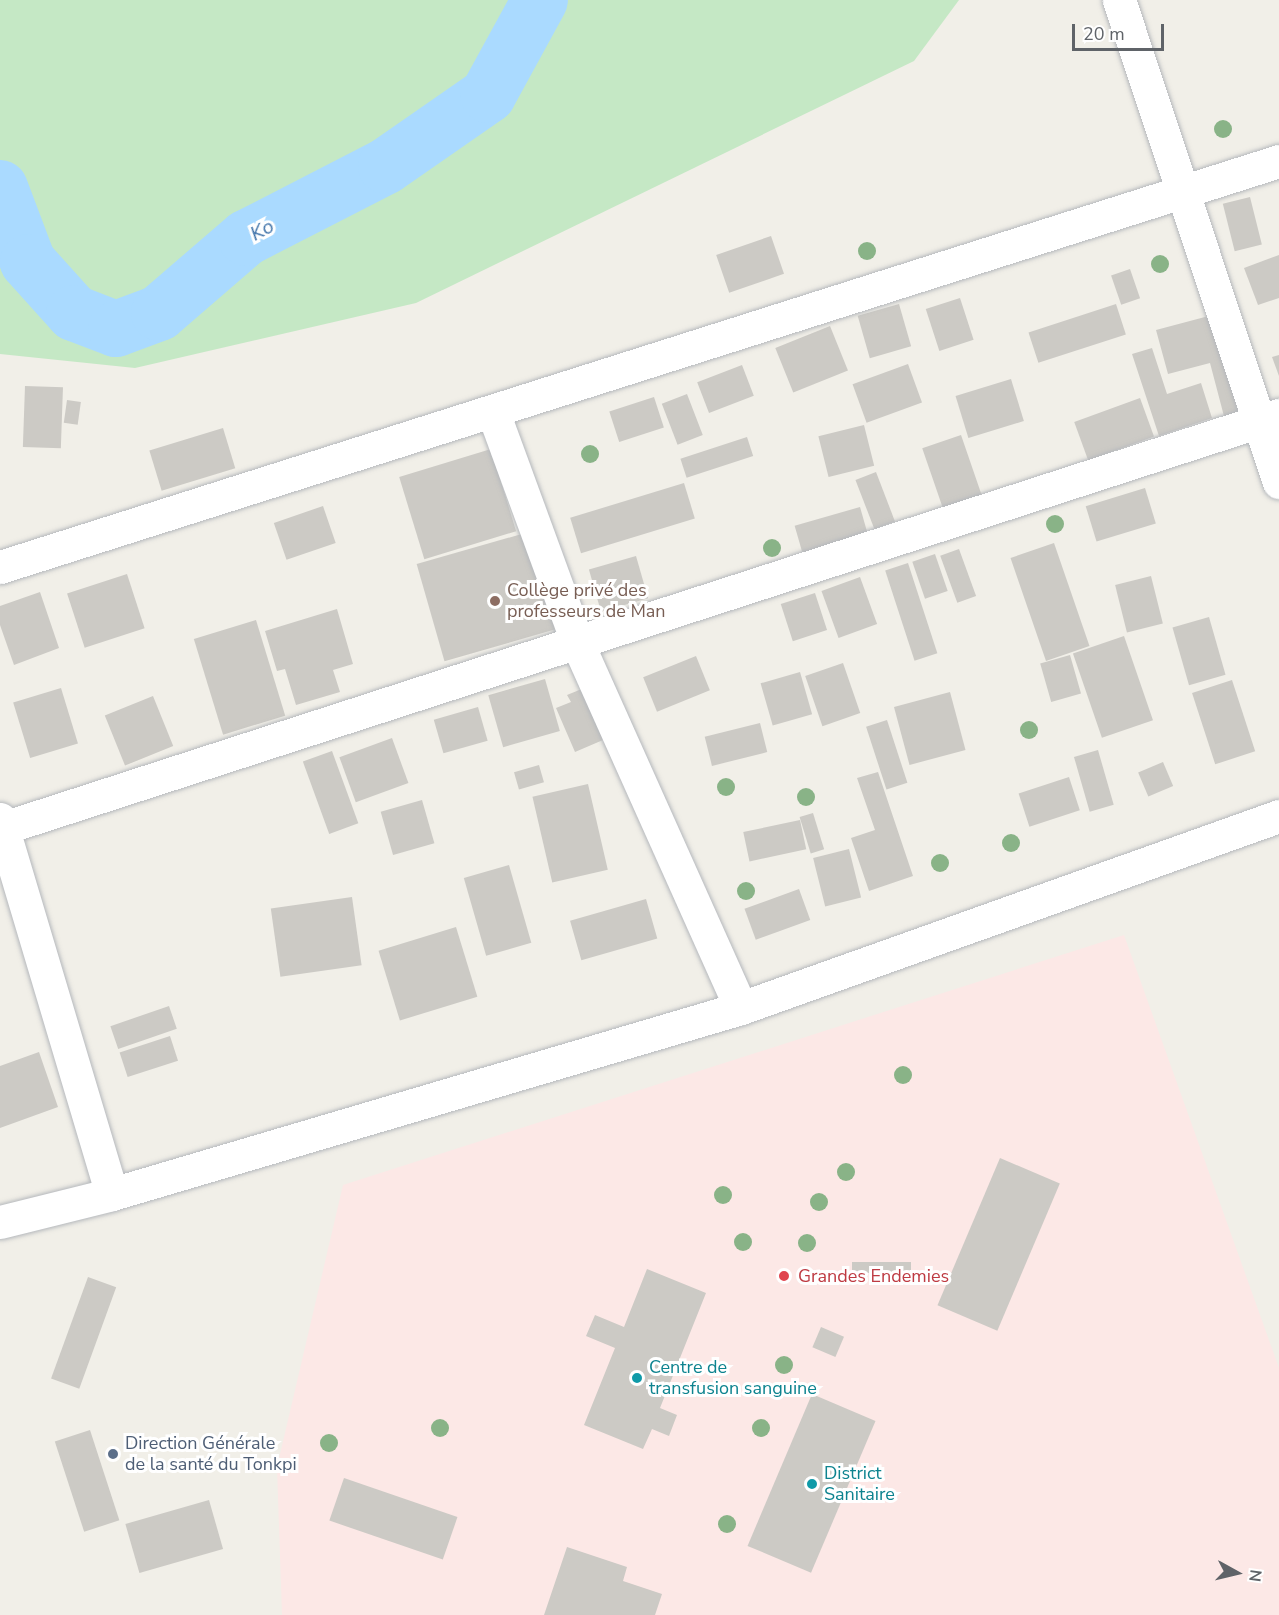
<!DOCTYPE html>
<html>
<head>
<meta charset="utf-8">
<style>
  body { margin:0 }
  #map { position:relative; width:1279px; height:1615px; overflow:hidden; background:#f1efe8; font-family:"Nunito Sans",sans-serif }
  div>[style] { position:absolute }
  .medical>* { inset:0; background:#fce8e6 }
  .green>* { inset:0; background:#c5e8c5 }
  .river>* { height:56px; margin:-28px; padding:0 28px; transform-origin:28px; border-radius:28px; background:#aadaff }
  .building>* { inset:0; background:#cccac5; transform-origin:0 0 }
  .roads { filter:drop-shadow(0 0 2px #b5b8bc) drop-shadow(0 0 2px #b5b8bc) }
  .minor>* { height:33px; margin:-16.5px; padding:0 16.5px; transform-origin:16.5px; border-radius:16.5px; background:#fff }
  .secondary>* { height:33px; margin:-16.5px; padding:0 16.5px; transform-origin:16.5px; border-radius:16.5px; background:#fff }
  .trees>* { width:18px; height:18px; margin:-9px; border-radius:50%; background:#89b387 }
  .dots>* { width:16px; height:16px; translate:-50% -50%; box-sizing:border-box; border:3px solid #fff; border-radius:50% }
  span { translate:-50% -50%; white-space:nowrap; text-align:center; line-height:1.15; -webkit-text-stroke:6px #fff; paint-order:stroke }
  .education-label { font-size:18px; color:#785e54 }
  .left { translate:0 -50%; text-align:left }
  .health-label { font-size:18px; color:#be3a42 }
  .culture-label { font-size:18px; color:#0d838f }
  .service-label { font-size:18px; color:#4e5e75 }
  .water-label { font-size:20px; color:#4174aa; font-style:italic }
  .north { position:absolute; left:1207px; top:1543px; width:60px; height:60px; -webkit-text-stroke:4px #fff; paint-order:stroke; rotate:98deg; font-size:16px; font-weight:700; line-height:24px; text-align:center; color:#5f6368 }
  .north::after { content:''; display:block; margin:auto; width:21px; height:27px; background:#5f6368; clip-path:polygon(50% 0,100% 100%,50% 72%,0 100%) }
  .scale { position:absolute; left:1072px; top:24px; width:92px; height:27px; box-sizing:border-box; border:3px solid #5f6368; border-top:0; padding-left:8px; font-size:18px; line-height:21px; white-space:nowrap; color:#5f6368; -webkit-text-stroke:4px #fff; paint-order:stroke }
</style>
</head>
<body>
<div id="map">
  <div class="medical">
    <i style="clip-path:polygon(1124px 935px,1279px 1368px,1279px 1615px,282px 1615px,277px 1467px,343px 1185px)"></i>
  </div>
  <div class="green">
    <i style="clip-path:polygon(0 0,959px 0,914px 61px,416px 303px,135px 368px,0 354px)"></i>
  </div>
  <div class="river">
    <i style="left:0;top:188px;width:79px;rotate:69.3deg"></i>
    <i style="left:28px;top:262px;width:69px;rotate:48deg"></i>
    <i style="left:74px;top:313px;width:45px;rotate:20.9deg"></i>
    <i style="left:116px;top:329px;width:46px;rotate:-20.4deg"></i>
    <i style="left:159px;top:313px;width:115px;rotate:-40.8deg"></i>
    <i style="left:246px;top:238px;width:157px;rotate:-27.2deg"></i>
    <i style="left:386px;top:166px;width:124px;rotate:-34.8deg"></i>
    <i style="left:488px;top:95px;width:108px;rotate:-61.3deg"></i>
  </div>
  <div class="building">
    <i style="left:1250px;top:197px;width:49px;height:28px;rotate:76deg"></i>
    <i style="left:771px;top:236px;width:40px;height:58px;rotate:71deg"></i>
    <i style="clip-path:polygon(1279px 255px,1279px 298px,1258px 305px,1244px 268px)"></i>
    <i style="left:1130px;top:269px;width:31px;height:20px;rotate:71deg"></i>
    <i style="left:960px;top:298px;width:44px;height:36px;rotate:72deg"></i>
    <i style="left:899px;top:304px;width:44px;height:43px;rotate:74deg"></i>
    <i style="left:1116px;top:304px;width:32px;height:92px;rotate:72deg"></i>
    <i style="clip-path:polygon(1220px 313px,1248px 414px,1225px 420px,1210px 363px,1168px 374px,1156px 330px)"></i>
    <i style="left:830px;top:326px;width:48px;height:59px;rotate:68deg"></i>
    <i style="clip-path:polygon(1152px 348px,1167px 394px,1201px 383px,1212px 418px,1159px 436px,1132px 354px)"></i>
    <i style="clip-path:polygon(1279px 355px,1279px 376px,1272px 357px)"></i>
    <i style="left:908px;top:364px;width:41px;height:59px;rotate:70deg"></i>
    <i style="left:742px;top:365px;width:33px;height:48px;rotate:69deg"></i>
    <i style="left:1011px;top:379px;width:44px;height:58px;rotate:73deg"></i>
    <i style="left:25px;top:386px;width:38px;height:61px;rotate:2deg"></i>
    <i style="left:687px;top:394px;width:44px;height:27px;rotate:69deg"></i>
    <i style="left:654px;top:397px;width:32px;height:47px;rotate:72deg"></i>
    <i style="left:1140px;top:398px;width:41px;height:70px;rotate:70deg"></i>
    <i style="left:67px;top:400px;width:14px;height:23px;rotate:8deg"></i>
    <i style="left:864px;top:425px;width:42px;height:47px;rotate:76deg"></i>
    <i style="left:223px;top:428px;width:42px;height:77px;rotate:73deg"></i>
    <i style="left:961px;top:435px;width:64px;height:41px;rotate:71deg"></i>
    <i style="left:747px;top:437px;width:20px;height:70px;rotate:72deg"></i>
    <i style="left:491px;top:449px;width:86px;height:96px;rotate:73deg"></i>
    <i style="left:876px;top:472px;width:53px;height:22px;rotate:69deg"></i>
    <i style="left:684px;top:483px;width:37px;height:119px;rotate:73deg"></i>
    <i style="left:1145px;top:488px;width:37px;height:62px;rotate:73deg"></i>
    <i style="left:323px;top:506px;width:39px;height:52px;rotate:71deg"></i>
    <i style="left:860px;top:507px;width:29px;height:68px;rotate:74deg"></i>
    <i style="left:532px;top:531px;width:101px;height:120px;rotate:74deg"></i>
    <i style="left:1054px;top:543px;width:109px;height:46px;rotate:71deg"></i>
    <i style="left:959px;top:549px;width:50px;height:20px;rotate:70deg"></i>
    <i style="left:935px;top:554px;width:39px;height:24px;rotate:71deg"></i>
    <i style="left:636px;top:556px;width:44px;height:49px;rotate:74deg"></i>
    <i style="left:908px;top:563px;width:95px;height:24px;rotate:72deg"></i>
    <i style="left:127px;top:574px;width:57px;height:63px;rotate:72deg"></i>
    <i style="left:1151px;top:576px;width:49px;height:37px;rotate:76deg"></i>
    <i style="left:860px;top:577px;width:50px;height:41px;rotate:70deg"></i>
    <i style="clip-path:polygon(40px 592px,59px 648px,14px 665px,0 625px,0 606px)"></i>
    <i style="left:815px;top:593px;width:39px;height:36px;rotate:72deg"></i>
    <i style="clip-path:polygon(337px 609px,353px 664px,333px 670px,340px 692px,296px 705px,285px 669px,277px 671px,265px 631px)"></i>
    <i style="left:1209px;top:617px;width:60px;height:38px;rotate:74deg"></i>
    <i style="left:256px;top:620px;width:100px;height:65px;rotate:73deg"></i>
    <i style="left:1124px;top:636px;width:89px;height:54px;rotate:71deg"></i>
    <i style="left:1070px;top:655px;width:40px;height:31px;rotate:74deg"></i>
    <i style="left:696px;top:656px;width:37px;height:57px;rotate:68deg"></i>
    <i style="left:843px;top:663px;width:53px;height:40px;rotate:71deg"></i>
    <i style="left:800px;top:672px;width:44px;height:41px;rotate:74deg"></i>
    <i style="left:545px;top:679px;width:54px;height:59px;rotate:74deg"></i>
    <i style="left:1232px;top:680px;width:75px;height:42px;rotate:72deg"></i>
    <i style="clip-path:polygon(589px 686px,610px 737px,575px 752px,556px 708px,571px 702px,567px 695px)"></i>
    <i style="left:61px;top:688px;width:58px;height:50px;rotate:73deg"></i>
    <i style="left:950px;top:692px;width:60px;height:58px;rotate:75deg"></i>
    <i style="left:153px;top:696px;width:54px;height:52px;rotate:68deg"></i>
    <i style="left:478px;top:707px;width:35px;height:46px;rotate:74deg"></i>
    <i style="left:887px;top:720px;width:66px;height:22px;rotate:72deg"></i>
    <i style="left:760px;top:723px;width:30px;height:57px;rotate:76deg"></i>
    <i style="left:392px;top:738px;width:48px;height:56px;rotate:70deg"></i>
    <i style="left:1098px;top:750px;width:57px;height:25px;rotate:74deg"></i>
    <i style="left:332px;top:751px;width:77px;height:31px;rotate:70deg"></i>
    <i style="left:1163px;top:762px;width:26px;height:27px;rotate:67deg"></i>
    <i style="left:539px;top:765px;width:18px;height:26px;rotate:74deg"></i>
    <i style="clip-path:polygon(878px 772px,913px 876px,869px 891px,851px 838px,875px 830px,857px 778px)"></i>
    <i style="left:1069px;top:777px;width:35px;height:53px;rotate:72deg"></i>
    <i style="left:588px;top:784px;width:88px;height:57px;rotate:77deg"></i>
    <i style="left:422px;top:800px;width:45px;height:43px;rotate:74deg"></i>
    <i style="left:813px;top:813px;width:38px;height:14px;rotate:73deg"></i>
    <i style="left:800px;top:820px;width:30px;height:58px;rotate:78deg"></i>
    <i style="left:849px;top:849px;width:50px;height:37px;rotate:76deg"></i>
    <i style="left:509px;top:865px;width:81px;height:47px;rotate:74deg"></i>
    <i style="left:799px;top:889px;width:33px;height:58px;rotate:70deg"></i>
    <i style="left:352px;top:897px;width:69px;height:82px;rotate:82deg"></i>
    <i style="left:646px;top:899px;width:41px;height:79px;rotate:74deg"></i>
    <i style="left:456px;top:927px;width:73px;height:81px;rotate:73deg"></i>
    <i style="left:169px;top:1006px;width:24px;height:62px;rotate:71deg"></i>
    <i style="left:170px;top:1036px;width:26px;height:53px;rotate:72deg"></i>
    <i style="clip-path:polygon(39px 1052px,58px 1107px,0 1128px,0 1066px)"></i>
    <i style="left:1000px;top:1158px;width:65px;height:160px;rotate:23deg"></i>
    <i style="left:852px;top:1262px;width:59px;height:11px"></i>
    <i style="clip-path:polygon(647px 1269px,706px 1293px,660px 1408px,677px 1415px,669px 1436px,652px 1429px,643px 1449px,584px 1425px,615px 1348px,586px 1336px,595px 1315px,624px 1327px)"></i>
    <i style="left:88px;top:1277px;width:30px;height:108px;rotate:20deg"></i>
    <i style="left:821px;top:1327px;width:25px;height:22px;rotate:23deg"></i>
    <i style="left:812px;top:1394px;width:69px;height:165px;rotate:23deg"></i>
    <i style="left:90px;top:1430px;width:95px;height:37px;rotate:72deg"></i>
    <i style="left:344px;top:1478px;width:120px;height:45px;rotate:19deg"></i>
    <i style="left:209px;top:1500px;width:51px;height:87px;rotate:74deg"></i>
    <i style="clip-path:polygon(567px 1547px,627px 1567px,623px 1581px,662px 1594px,655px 1615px,544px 1615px)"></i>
  </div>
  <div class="roads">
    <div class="minor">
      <i style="left:1119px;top:0;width:508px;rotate:71.64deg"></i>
      <i style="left:493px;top:412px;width:245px;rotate:69.9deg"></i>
      <i style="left:577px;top:642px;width:401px;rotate:65.9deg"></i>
      <i style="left:0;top:567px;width:1342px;rotate:-17.61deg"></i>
      <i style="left:0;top:819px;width:391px;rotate:73.4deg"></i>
      <i style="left:0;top:829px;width:1344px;rotate:-17.94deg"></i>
    </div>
    <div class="secondary">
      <i style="left:0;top:1222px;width:115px;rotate:-14deg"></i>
      <i style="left:112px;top:1194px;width:656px;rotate:-16.47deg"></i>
      <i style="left:741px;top:1008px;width:571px;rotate:-19.64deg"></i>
    </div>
  </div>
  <div class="trees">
    <i style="left:1223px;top:129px"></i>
    <i style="left:867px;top:251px"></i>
    <i style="left:1160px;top:264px"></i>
    <i style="left:590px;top:454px"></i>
    <i style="left:1055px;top:524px"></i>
    <i style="left:772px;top:548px"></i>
    <i style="left:1029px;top:730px"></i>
    <i style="left:726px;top:787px"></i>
    <i style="left:806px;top:797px"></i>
    <i style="left:1011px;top:843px"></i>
    <i style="left:940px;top:863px"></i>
    <i style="left:746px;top:891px"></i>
    <i style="left:903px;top:1075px"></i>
    <i style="left:846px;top:1172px"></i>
    <i style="left:723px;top:1195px"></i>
    <i style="left:819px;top:1202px"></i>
    <i style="left:743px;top:1242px"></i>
    <i style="left:807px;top:1243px"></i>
    <i style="left:784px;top:1365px"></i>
    <i style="left:440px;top:1428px"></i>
    <i style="left:761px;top:1428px"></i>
    <i style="left:329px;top:1443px"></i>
    <i style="left:727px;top:1524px"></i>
  </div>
  <div class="dots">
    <i style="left:495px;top:601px;background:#8d6e63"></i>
    <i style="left:784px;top:1276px;background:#e0444e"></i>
    <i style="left:637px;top:1378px;background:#0f9aa8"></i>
    <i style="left:113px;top:1454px;background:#5c6f8a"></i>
    <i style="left:812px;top:1484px;background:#0f9aa8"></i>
  </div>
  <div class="education-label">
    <span class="left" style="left:507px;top:601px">Collège privé des<br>professeurs de Man</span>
  </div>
  <div class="health-label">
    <span class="left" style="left:798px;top:1276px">Grandes Endemies</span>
  </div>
  <div class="culture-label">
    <span class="left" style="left:649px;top:1378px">Centre de<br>transfusion sanguine</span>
    <span class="left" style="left:824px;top:1484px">District<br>Sanitaire</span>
  </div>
  <div class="service-label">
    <span class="left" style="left:125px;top:1454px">Direction Générale<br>de la santé du Tonkpi</span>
  </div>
  <div class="water-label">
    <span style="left:262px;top:230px;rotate:-28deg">Ko</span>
  </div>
  <div class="north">N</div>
  <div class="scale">20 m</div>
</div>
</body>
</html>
